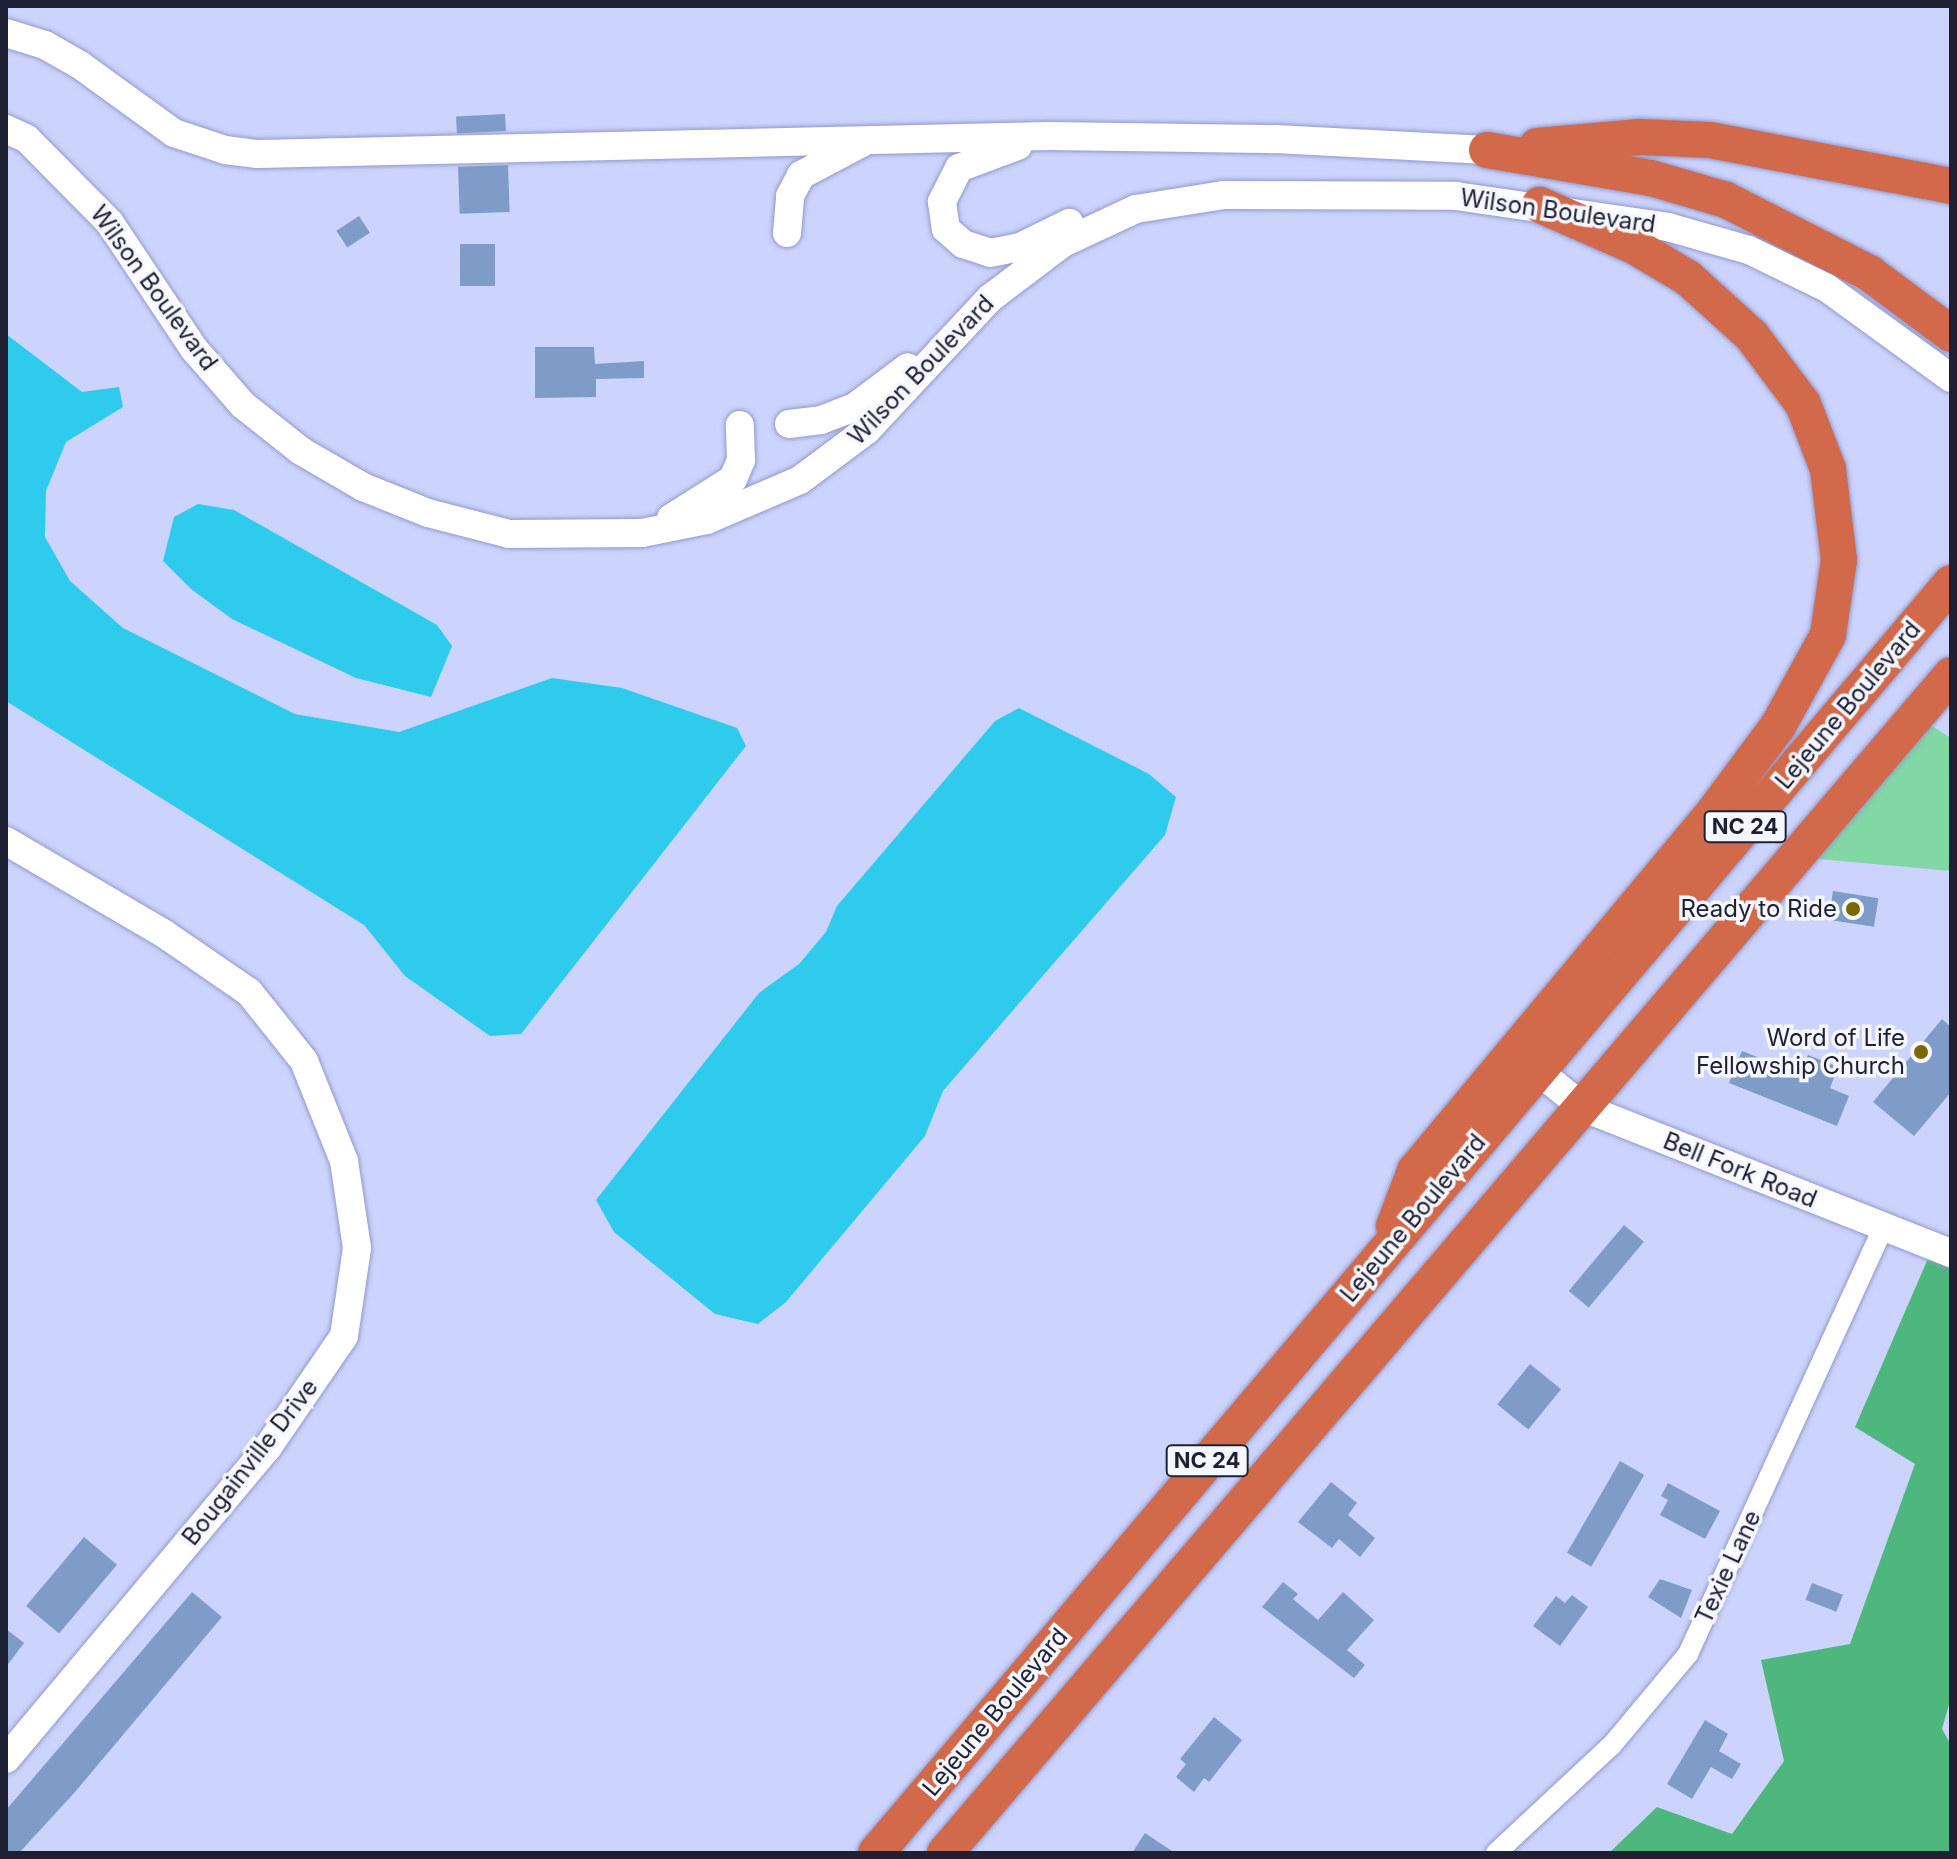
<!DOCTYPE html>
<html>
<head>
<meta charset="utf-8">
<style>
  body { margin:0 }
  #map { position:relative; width:1957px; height:1859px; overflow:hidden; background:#ccd4fd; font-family:Inter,sans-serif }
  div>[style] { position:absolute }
  .green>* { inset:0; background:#82d8a5 }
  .forest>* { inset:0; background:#4db77e }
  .water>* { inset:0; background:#2ecbed }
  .building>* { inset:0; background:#7e9cc7; transform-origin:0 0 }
  .roads { filter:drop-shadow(0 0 2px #929acb) drop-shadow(0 0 2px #929acb) }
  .street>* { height:20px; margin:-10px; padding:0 10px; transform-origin:10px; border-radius:10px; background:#fff }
  .secondary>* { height:28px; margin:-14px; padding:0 14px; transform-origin:14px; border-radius:14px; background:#fff }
  .highway>* { height:36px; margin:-18px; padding:0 18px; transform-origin:18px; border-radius:18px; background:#d1694a }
  .dots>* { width:22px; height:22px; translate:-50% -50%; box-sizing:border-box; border:4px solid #f6f7fc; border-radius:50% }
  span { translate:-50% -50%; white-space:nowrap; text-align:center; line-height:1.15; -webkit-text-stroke:7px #f6f7fc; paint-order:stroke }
  .shield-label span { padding:2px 6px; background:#f6f7fc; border:2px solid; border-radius:6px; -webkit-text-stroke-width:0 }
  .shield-label { font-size:22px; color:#1e2134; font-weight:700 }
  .street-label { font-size:24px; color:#1e2134 }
  .poi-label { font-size:24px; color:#1e2134 }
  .right { translate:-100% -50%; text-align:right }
  .frame { position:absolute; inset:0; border:8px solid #1e2134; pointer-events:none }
</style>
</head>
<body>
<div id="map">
  <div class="green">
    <i style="clip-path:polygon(1916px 716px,1951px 738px,1951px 871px,1797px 857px)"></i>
  </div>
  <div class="forest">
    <i style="clip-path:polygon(1933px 1247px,1951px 1253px,1951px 1698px,1942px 1729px,1951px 1745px,1951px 1853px,1609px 1853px,1657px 1807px,1732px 1834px,1784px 1761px,1761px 1660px,1850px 1644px,1915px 1464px,1855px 1427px)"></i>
  </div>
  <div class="water">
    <i style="clip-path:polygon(6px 334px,82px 392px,119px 387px,123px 407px,66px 442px,46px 491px,45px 537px,70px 581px,123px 628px,295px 714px,399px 732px,552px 678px,622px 688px,737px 728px,746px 746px,521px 1034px,490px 1036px,405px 976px,364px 925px,6px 701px)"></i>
    <i style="clip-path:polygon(198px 504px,234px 510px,437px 625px,452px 646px,431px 697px,356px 678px,232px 619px,191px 589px,163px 561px,174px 517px)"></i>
    <i style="clip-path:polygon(1019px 708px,1149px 774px,1176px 797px,1165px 835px,943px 1091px,925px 1136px,786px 1302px,758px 1324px,715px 1314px,614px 1232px,596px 1200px,759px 993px,799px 964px,826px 932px,837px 906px,995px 721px)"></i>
  </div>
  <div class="building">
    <i style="left:505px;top:114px;width:17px;height:49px;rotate:87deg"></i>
    <i style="left:508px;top:165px;width:47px;height:50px;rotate:88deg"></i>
    <i style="left:359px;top:216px;width:20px;height:27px;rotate:57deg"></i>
    <i style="left:495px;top:244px;width:42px;height:35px;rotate:90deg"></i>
    <i style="clip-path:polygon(535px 347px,594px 347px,595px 364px,644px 361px,644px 378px,596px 379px,596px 397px,535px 398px)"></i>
    <i style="left:1833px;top:891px;width:46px;height:29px;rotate:9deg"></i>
    <i style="clip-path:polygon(1942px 1019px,1951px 1027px,1951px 1092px,1914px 1136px,1873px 1102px)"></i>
    <i style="clip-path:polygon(1742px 1051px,1800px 1074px,1808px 1055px,1838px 1067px,1830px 1088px,1849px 1096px,1837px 1126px,1729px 1083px)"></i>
    <i style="left:1624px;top:1225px;width:26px;height:86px;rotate:40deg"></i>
    <i style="left:1530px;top:1364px;width:40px;height:52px;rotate:39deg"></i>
    <i style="left:1620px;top:1461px;width:28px;height:106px;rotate:30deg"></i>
    <i style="clip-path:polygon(1331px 1482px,1357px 1503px,1348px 1515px,1375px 1538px,1360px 1557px,1339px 1539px,1332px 1548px,1298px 1522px)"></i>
    <i style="clip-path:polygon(1668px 1483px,1720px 1511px,1705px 1539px,1660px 1515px,1668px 1500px,1661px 1496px)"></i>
    <i style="left:84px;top:1537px;width:43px;height:90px;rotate:40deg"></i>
    <i style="clip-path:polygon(1660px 1579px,1692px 1590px,1681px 1618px,1648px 1597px)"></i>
    <i style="clip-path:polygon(1283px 1582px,1298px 1594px,1293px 1599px,1318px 1620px,1343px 1592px,1374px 1620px,1347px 1650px,1365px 1665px,1354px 1678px,1262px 1607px)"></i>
    <i style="left:1812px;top:1583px;width:33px;height:18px;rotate:21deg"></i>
    <i style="clip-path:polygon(192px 1592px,222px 1617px,75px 1792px,19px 1853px,6px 1853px,6px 1810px)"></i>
    <i style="clip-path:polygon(1572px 1595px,1588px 1607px,1560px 1646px,1533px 1626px,1556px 1596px,1565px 1603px)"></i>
    <i style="clip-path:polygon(6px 1629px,24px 1643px,6px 1667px)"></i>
    <i style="clip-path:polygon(1214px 1717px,1242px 1740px,1209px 1782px,1204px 1778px,1194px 1792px,1176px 1777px,1186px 1764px,1180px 1759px)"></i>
    <i style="clip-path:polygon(1705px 1720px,1728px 1734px,1719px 1751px,1741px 1764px,1732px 1779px,1711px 1767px,1692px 1799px,1667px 1784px)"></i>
    <i style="clip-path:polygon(1145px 1833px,1175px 1853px,1132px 1853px)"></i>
  </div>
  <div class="roads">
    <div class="street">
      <i style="left:1496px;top:1853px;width:158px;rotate:-43deg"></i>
      <i style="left:1612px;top:1745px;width:119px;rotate:-50.1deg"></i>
      <i style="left:1688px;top:1654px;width:469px;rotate:-65.4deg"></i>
    </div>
    <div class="secondary">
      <i style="left:6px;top:33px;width:41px;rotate:17.1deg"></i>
      <i style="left:45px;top:45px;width:40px;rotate:29.7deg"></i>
      <i style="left:80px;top:65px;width:116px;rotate:35.9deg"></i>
      <i style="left:174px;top:133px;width:54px;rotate:18.4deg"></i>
      <i style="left:225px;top:150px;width:33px;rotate:7deg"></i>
      <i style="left:258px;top:154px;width:791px;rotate:-1.3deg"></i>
      <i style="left:1049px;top:136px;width:226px;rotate:0.8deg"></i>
      <i style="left:1275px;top:139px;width:212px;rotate:3deg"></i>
      <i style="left:6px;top:129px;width:23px;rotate:25deg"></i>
      <i style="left:27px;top:139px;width:118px;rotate:45.3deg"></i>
      <i style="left:110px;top:223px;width:151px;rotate:56.3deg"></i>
      <i style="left:194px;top:349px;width:74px;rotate:48.8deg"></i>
      <i style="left:243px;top:405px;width:74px;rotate:38.4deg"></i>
      <i style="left:301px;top:451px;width:72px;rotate:30.1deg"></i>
      <i style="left:363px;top:487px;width:70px;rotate:21.8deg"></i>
      <i style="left:428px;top:513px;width:84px;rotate:14.5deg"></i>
      <i style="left:509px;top:534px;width:133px;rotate:-0.4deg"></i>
      <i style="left:642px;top:533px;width:66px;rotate:-11.3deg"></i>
      <i style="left:707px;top:520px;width:101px;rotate:-23.3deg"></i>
      <i style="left:800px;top:480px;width:84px;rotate:-36.7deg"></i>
      <i style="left:867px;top:430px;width:179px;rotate:-47deg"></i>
      <i style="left:989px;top:299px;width:93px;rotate:-37.1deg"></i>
      <i style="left:1063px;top:243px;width:81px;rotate:-25deg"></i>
      <i style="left:1136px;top:209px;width:88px;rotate:-9.1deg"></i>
      <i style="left:1223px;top:195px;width:233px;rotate:0.2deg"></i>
      <i style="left:1456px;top:196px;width:214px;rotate:8.3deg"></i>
      <i style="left:1668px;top:227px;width:84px;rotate:15.9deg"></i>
      <i style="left:1749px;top:250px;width:87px;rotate:26deg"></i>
      <i style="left:1827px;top:288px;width:153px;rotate:36deg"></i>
      <i style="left:1018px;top:146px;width:63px;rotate:159.6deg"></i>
      <i style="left:959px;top:168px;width:38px;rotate:117deg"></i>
      <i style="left:942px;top:202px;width:27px;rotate:82deg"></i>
      <i style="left:946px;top:229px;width:23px;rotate:41deg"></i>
      <i style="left:963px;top:244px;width:28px;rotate:18deg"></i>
      <i style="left:990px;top:253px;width:31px;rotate:-11deg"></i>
      <i style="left:1020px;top:247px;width:55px;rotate:-26.1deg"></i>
      <i style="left:787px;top:233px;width:37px;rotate:-85deg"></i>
      <i style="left:790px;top:196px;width:24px;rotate:-62deg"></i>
      <i style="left:801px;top:175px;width:69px;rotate:-27.7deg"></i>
      <i style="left:789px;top:424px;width:32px;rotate:-7deg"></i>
      <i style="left:821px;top:420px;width:36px;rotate:-21deg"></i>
      <i style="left:855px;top:407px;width:66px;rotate:-37deg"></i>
      <i style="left:671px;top:518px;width:73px;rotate:-32.2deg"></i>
      <i style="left:733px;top:479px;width:21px;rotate:-67deg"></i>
      <i style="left:741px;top:460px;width:35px;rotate:-92deg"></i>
      <i style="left:6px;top:841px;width:182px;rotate:30.4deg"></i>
      <i style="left:163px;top:933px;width:104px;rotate:34.5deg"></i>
      <i style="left:249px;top:992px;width:88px;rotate:51.4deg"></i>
      <i style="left:304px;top:1061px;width:108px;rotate:68.2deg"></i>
      <i style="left:344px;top:1161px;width:88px;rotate:81.5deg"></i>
      <i style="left:357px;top:1248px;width:89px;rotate:98.4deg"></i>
      <i style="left:344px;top:1336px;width:135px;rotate:124.4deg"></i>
      <i style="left:268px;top:1447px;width:407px;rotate:130deg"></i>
      <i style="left:1538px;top:1071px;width:59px;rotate:38.8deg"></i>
      <i style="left:1584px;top:1108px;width:395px;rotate:21.6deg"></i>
    </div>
    <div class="highway">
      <i style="left:1537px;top:146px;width:103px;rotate:-5deg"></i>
      <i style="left:1640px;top:137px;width:70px;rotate:2.5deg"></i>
      <i style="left:1710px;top:140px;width:245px;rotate:10.8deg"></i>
      <i style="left:1487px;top:150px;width:166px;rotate:9.7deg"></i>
      <i style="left:1651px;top:178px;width:78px;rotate:16.3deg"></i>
      <i style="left:1726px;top:200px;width:161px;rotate:27deg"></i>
      <i style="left:1869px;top:273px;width:102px;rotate:36.6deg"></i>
      <i style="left:1394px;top:1226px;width:59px;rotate:-69.1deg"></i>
      <i style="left:1415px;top:1171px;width:472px;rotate:-50.2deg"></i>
      <i style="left:1717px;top:808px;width:102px;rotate:-53.4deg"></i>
      <i style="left:1778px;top:726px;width:104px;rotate:-61.2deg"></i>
      <i style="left:1828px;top:635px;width:76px;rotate:-81.7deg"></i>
      <i style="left:1839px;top:560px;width:92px;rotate:-96.9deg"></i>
      <i style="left:1828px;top:469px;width:70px;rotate:-111deg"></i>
      <i style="left:1803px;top:404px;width:85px;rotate:-126.9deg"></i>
      <i style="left:1752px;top:336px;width:86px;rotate:-137.8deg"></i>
      <i style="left:1688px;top:278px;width:63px;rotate:-149.3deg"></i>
      <i style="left:1634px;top:246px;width:103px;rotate:-156.4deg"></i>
      <i style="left:876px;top:1853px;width:1664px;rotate:-49.75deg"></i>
      <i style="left:945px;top:1853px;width:1549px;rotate:-49.5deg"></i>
    </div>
  </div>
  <div class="dots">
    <i style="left:1853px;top:909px;background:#7b6800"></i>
    <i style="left:1921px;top:1052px;background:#7b6800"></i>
  </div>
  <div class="shield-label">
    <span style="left:1745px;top:827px">NC 24</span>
    <span style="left:1207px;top:1461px">NC 24</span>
  </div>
  <div class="street-label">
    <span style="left:1558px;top:211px;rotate:8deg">Wilson Boulevard</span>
    <span style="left:154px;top:288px;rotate:54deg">Wilson Boulevard</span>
    <span style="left:921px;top:370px;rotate:-46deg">Wilson Boulevard</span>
    <span style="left:1848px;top:705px;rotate:-50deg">Lejeune Boulevard</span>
    <span style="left:1740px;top:1170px;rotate:22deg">Bell Fork Road</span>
    <span style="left:1413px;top:1218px;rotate:-50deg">Lejeune Boulevard</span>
    <span style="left:250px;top:1462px;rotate:-52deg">Bougainville Drive</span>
    <span style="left:1728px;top:1567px;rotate:-65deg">Texie Lane</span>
    <span style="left:995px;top:1712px;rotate:-50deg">Lejeune Boulevard</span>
  </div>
  <div class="poi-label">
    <span class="right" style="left:1837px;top:909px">Ready to Ride</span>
    <span class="right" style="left:1905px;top:1052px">Word of Life<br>Fellowship Church</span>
  </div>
  <div class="frame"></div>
</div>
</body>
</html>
